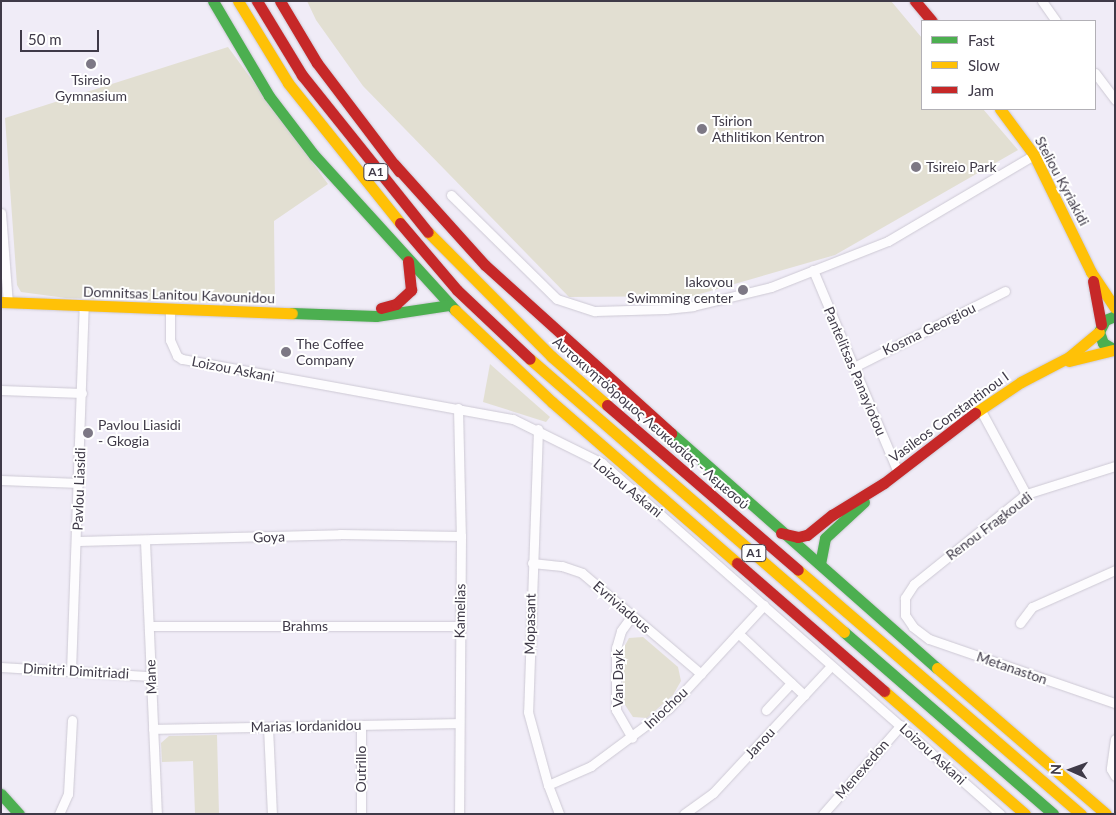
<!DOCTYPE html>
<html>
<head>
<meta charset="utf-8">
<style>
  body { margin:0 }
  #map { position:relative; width:1116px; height:815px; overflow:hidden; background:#f0ecf7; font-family:Lato,sans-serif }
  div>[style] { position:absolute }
  .green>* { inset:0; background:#e2dfd2 }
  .roads { filter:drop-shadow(0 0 1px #cdc9d4) drop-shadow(0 0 1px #cdc9d4) }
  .street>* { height:9px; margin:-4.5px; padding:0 4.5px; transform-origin:4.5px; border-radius:4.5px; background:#fdfcfe }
  .fast>* { height:11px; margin:-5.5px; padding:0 5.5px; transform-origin:5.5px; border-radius:5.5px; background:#4caf50 }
  .slow>* { height:11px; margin:-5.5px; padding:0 5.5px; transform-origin:5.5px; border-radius:5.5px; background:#ffc107 }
  .jam>* { height:11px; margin:-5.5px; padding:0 5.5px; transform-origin:5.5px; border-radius:5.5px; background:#c62828 }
  .dots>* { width:14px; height:14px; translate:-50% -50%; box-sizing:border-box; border:2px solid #fff; border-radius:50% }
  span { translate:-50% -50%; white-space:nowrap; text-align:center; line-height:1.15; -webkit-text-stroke:4px #fff; paint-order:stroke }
  .shield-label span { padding:1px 4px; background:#fff; border:1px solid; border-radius:4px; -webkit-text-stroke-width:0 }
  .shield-label { font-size:12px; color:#3f3a48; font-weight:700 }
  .poi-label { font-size:14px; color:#3f3a48 }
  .left { translate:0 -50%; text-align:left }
  .right { translate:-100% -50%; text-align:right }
  .street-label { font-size:14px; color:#3f3a48 }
  .frame { position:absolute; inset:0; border:2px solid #3f3a48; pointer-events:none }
  .legend { position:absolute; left:921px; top:20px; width:175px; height:90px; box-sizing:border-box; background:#fff; border:1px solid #b2b0b6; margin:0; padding:6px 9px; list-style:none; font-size:15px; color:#3f3a48 }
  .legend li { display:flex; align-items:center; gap:10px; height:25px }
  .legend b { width:25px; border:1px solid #b2b0b6 }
  .north { position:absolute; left:1046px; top:745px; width:50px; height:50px; -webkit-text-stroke:4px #fff; paint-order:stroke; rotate:272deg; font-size:14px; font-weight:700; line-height:20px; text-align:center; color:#3f3a48 }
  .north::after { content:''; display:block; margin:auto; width:18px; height:22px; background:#3f3a48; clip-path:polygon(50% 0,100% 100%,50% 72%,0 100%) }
  .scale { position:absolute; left:20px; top:30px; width:79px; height:22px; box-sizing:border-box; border:2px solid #3f3a48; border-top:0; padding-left:6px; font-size:15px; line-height:18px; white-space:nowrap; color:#3f3a48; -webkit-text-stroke:4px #fff; paint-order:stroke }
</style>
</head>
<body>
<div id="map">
  <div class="green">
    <i style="clip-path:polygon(307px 1px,891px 1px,922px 38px,922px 109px,983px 109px,1018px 150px,835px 255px,693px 296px,569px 297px,363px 86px,316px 20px)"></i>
    <i style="clip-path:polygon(228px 47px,328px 184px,274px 221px,275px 305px,66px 298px,21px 292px,17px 285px,5px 118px)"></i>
    <i style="clip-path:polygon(490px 364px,550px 417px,546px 422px,483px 402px)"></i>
    <i style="clip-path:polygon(643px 637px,678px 667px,681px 681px,673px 695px,647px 718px,633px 717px,623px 702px,622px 651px,629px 638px)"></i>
    <i style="clip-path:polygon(217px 735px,219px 814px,195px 814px,193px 761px,162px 762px,161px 743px,169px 736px)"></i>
  </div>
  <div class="roads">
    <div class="street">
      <i style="left:1042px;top:1px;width:24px;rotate:55deg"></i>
      <i style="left:1095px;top:73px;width:34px;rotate:53deg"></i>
      <i style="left:451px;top:195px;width:148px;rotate:44.5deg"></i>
      <i style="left:557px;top:299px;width:40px;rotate:18deg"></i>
      <i style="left:595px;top:311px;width:71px;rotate:-1.6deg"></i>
      <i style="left:666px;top:309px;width:27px;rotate:-6deg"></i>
      <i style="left:693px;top:306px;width:80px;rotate:-13.7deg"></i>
      <i style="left:771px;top:287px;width:126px;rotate:-21.5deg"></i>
      <i style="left:888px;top:241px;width:169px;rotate:-30.5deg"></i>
      <i style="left:1px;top:213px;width:90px;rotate:85.6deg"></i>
      <i style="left:813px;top:270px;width:219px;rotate:67.2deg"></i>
      <i style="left:170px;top:310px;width:30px;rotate:90deg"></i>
      <i style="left:170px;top:340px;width:17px;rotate:66deg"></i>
      <i style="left:177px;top:356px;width:6px;rotate:31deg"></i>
      <i style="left:182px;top:359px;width:336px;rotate:10.3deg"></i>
      <i style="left:513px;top:419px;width:99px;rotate:26.3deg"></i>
      <i style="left:602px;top:463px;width:531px;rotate:41.41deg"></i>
      <i style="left:854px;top:367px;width:169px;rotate:-26.7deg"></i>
      <i style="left:1px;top:390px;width:81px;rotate:2.1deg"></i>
      <i style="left:458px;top:408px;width:128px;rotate:88.7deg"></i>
      <i style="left:461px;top:536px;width:278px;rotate:90.4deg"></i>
      <i style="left:980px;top:409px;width:97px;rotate:61.6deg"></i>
      <i style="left:538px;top:429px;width:283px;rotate:92deg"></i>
      <i style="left:528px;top:712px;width:76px;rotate:74.7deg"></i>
      <i style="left:548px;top:785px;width:31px;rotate:69deg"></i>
      <i style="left:1115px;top:466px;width:93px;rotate:162.5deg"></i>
      <i style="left:1026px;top:494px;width:144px;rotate:141.2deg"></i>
      <i style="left:914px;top:584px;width:17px;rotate:123deg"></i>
      <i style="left:905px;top:598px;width:17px;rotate:90deg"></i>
      <i style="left:905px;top:615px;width:14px;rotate:56deg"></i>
      <i style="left:913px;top:627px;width:20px;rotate:37deg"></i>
      <i style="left:929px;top:639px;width:197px;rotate:19deg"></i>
      <i style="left:1px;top:480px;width:78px;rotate:2.2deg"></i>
      <i style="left:78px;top:541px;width:262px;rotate:-1.5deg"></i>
      <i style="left:340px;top:534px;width:121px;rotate:0.9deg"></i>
      <i style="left:145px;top:541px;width:273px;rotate:87.5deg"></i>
      <i style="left:532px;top:563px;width:30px;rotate:6deg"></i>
      <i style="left:562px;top:566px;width:21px;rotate:19deg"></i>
      <i style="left:582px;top:573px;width:156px;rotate:40.3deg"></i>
      <i style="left:631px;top:617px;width:17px;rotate:126deg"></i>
      <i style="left:621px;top:631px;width:18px;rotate:106deg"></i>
      <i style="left:616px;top:648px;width:62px;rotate:90deg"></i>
      <i style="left:616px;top:710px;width:32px;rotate:60deg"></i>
      <i style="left:1020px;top:623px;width:20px;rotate:-53deg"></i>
      <i style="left:1032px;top:607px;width:91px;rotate:-24deg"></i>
      <i style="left:150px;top:626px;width:311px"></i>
      <i style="left:738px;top:633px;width:91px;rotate:43.2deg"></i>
      <i style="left:1px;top:667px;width:149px;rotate:3.5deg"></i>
      <i style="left:71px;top:671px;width:364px;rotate:-88deg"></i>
      <i style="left:766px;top:710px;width:37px;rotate:-47deg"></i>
      <i style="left:361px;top:725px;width:89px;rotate:90deg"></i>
      <i style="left:268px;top:727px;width:87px;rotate:87.4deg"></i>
      <i style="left:153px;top:729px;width:305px;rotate:-1.1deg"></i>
      <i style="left:1115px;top:739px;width:30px;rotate:98deg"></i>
      <i style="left:1111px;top:769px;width:8px;rotate:60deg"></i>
      <i style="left:548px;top:785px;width:47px;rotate:-23.8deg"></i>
      <i style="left:591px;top:766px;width:97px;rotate:-36.6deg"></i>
      <i style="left:669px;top:708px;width:140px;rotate:-47.3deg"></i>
      <i style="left:59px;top:814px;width:22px;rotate:-66deg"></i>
      <i style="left:68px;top:794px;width:74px;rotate:-86.9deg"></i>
      <i style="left:684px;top:814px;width:36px;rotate:-36deg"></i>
      <i style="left:713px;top:793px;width:173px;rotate:-47.1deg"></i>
      <i style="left:823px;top:814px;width:118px;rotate:-48.8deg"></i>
    </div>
    <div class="fast">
      <i style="left:213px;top:1px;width:110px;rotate:59.5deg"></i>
      <i style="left:269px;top:96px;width:74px;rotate:52.7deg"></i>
      <i style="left:314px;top:155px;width:210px;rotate:47.7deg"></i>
      <i style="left:292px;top:313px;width:84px;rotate:2deg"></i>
      <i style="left:376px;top:316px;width:75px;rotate:-8.5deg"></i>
      <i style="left:1115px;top:316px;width:11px;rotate:158deg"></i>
      <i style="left:1105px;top:320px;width:13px;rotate:117deg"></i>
      <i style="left:1099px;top:332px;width:12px;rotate:70deg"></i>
      <i style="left:1103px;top:343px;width:14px;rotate:30deg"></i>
      <i style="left:671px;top:433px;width:355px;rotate:41.5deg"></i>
      <i style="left:820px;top:564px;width:26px;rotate:-79deg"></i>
      <i style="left:825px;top:538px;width:53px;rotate:-42.7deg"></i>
      <i style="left:844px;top:632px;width:277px;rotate:41deg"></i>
      <i style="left:1px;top:794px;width:27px;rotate:48deg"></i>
    </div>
    <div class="slow">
      <i style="left:238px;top:1px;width:96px;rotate:58.6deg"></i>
      <i style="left:288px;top:83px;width:179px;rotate:51.3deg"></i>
      <i style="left:1000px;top:109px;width:57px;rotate:53.5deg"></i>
      <i style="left:1034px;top:155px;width:130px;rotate:64deg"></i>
      <i style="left:1091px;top:272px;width:43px;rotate:56.3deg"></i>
      <i style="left:428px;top:232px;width:175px;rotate:45.2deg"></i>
      <i style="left:551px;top:356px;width:74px;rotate:41.2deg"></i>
      <i style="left:1px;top:302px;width:291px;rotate:2.2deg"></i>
      <i style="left:455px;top:310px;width:134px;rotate:43.5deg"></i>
      <i style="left:552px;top:402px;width:245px;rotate:41deg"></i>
      <i style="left:530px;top:359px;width:416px;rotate:41deg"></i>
      <i style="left:1069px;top:361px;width:45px;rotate:-14deg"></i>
      <i style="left:975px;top:413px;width:55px;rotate:-34deg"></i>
      <i style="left:1021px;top:382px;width:54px;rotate:-27.5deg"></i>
      <i style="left:1069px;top:357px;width:39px;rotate:-40deg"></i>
      <i style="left:798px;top:570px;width:374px;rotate:40.8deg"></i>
      <i style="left:937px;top:668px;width:223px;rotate:40.8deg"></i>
      <i style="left:884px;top:691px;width:187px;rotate:41.1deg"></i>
    </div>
    <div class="jam">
      <i style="left:257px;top:1px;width:87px;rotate:58.7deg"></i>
      <i style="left:302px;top:75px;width:201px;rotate:51.3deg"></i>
      <i style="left:280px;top:1px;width:72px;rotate:59.2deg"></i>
      <i style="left:317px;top:63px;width:136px;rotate:52.8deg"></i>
      <i style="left:915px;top:1px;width:26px;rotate:50deg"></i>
      <i style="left:394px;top:164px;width:136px;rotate:48deg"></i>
      <i style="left:485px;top:265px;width:251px;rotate:42.1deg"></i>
      <i style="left:400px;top:223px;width:88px;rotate:49.6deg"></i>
      <i style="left:457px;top:290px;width:100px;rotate:43.4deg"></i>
      <i style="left:1093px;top:281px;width:44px;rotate:79.5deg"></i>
      <i style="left:381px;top:308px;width:16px;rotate:-15deg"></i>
      <i style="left:396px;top:304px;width:21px;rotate:-43deg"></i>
      <i style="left:411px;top:290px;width:29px;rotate:-96deg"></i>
      <i style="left:607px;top:405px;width:252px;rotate:40.8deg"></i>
      <i style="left:781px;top:533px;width:17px;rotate:13deg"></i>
      <i style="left:798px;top:537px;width:9px;rotate:-13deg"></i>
      <i style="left:807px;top:535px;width:32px;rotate:-39deg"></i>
      <i style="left:832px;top:515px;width:61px;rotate:-31.6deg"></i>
      <i style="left:884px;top:483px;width:115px;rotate:-37.6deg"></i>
      <i style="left:737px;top:563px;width:195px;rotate:41deg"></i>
    </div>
  </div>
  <div class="dots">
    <i style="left:91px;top:64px;background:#7d7885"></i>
    <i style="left:702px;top:129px;background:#7d7885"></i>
    <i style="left:916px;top:167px;background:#7d7885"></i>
    <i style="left:743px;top:290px;background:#7d7885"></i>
    <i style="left:286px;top:352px;background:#7d7885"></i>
    <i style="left:88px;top:433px;background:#7d7885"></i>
  </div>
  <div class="shield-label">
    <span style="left:376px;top:172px">A1</span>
    <span style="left:754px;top:553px">A1</span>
  </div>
  <div class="poi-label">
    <span style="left:91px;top:88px">Tsireio<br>Gymnasium</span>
    <span class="left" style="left:712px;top:129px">Tsirion<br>Athlitikon Kentron</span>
    <span class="left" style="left:926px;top:167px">Tsireio Park</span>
    <span class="right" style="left:733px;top:290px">Iakovou<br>Swimming center</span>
    <span class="left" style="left:296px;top:352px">The Coffee<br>Company</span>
    <span class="left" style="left:98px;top:433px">Pavlou Liasidi<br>- Gkogia</span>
  </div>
  <div class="street-label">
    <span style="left:1062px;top:181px;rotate:62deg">Steliou Kyriakidi</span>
    <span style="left:179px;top:295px;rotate:2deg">Domnitsas Lanitou Kavounidou</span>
    <span style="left:929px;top:329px;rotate:-26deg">Kosma Georgiou</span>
    <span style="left:233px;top:369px;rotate:11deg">Loizou Askani</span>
    <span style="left:855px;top:371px;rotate:67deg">Pantelitsas Panayiotou</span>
    <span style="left:949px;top:417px;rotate:-36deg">Vasileos Constantinou I</span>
    <span style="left:651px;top:423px;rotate:41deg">Αυτοκινητόδρομος Λευκωσίας - Λεμεσού</span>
    <span style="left:628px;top:488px;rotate:39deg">Loizou Askani</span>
    <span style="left:79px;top:489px;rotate:-88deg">Pavlou Liasidi</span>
    <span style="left:989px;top:526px;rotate:-37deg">Renou Fragkoudi</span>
    <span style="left:269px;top:537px;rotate:-2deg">Goya</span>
    <span style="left:622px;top:607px;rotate:41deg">Evriviadous</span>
    <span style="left:460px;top:611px;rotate:-89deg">Kamelias</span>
    <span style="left:530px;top:624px;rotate:-89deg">Mopasant</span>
    <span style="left:305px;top:626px">Brahms</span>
    <span style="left:1012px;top:668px;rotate:19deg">Metanaston</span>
    <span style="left:76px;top:671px;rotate:3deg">Dimitri Dimitriadi</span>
    <span style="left:151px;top:677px;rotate:-92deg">Mane</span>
    <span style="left:618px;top:678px;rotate:-90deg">Van Dayk</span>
    <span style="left:666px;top:708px;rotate:-43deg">Iniochou</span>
    <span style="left:306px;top:726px;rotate:-1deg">Marias Iordanidou</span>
    <span style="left:760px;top:743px;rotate:-47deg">Janou</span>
    <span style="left:933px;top:754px;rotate:42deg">Loizou Askani</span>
    <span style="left:361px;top:769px;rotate:-90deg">Outrillo</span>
    <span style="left:862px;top:769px;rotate:-49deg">Menexedon</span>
  </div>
  <div class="frame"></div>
  <ul class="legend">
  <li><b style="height:6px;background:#4caf50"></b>Fast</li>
  <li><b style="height:6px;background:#ffc107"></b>Slow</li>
  <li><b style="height:6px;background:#c62828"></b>Jam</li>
  </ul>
  <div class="north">N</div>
  <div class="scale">50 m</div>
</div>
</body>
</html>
